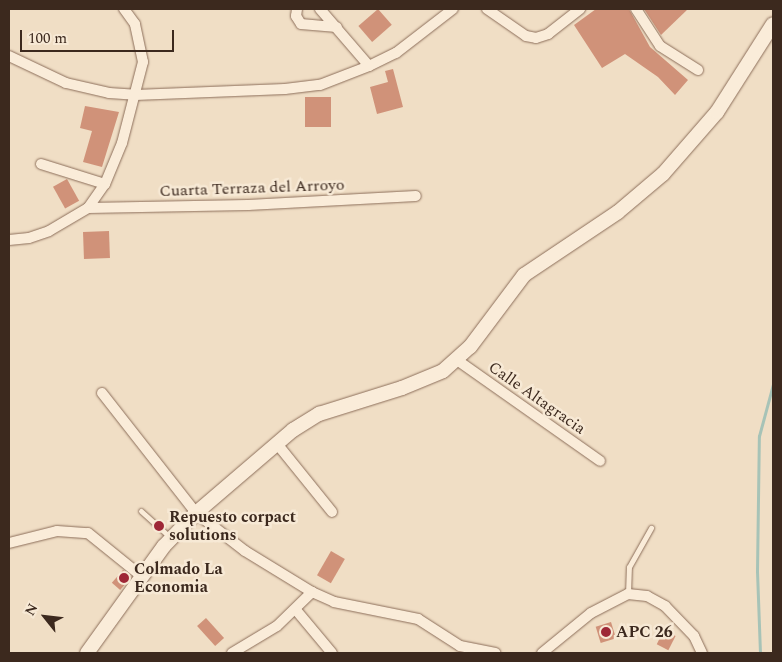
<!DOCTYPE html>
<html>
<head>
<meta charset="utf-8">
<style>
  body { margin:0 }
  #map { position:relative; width:782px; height:662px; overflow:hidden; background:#f0dec5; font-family:Spectral,serif }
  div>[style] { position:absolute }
  .stream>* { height:3px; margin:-1.5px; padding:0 1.5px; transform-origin:1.5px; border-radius:1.5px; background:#a7c3b7 }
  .building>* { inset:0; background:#d09279; transform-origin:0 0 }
  .roads { filter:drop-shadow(0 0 1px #8c6e5a) drop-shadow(0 0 1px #8c6e5a) }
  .lane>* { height:5px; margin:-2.5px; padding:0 2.5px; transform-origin:2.5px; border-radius:2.5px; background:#faecd9 }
  .street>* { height:10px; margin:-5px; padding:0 5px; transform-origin:5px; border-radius:5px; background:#faecd9 }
  .secondary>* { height:14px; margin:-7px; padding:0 7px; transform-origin:7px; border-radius:7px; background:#faecd9 }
  .dots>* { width:14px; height:14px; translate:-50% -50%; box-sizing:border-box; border:2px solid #f7e9d5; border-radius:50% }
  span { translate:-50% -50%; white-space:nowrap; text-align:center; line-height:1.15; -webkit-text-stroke:5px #f7e9d5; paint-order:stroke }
  .street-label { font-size:16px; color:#3c291e }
  .poi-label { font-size:16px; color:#3c291e; font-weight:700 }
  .left { translate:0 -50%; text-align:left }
  .frame { position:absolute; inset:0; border:10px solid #3c291e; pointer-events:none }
  .north { position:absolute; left:20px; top:592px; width:50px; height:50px; -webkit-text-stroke:4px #f7e9d5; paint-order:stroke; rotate:299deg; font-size:14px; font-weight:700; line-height:20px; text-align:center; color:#3c291e }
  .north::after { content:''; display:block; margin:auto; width:18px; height:22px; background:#3c291e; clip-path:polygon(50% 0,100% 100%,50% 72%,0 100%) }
  .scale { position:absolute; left:20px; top:30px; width:154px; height:22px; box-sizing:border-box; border:2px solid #3c291e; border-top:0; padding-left:6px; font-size:15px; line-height:18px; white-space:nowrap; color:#3c291e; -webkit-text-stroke:4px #f7e9d5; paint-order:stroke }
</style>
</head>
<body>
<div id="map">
  <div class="stream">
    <i style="left:760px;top:653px;width:82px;rotate:-92.1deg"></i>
    <i style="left:757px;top:571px;width:135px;rotate:-89.2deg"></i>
    <i style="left:759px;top:436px;width:54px;rotate:-74.9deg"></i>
  </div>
  <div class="building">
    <i style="left:378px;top:9px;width:21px;height:26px;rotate:49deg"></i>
    <i style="clip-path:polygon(596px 9px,629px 9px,650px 47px,688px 80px,675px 95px,658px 77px,625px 54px,602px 68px,574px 25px)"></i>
    <i style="clip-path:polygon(644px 9px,688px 9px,661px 35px)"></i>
    <i style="clip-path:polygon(393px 69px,403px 107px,377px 114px,370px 87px,388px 82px,385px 71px)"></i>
    <i style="left:331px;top:97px;width:30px;height:26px;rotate:90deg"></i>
    <i style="clip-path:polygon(85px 106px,119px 112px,102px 167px,83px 162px,92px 131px,80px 128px)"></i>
    <i style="left:67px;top:179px;width:25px;height:16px;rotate:61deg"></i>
    <i style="left:109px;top:231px;width:27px;height:26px;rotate:88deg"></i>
    <i style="left:331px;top:551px;width:16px;height:28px;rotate:30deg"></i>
    <i style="left:123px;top:570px;width:11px;height:17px;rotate:41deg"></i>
    <i style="left:206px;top:618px;width:27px;height:12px;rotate:48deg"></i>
    <i style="left:611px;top:622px;width:17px;height:16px;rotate:73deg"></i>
    <i style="left:664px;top:630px;width:13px;height:16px;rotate:27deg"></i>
  </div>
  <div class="roads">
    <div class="lane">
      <i style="left:141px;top:511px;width:40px;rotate:42deg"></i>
      <i style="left:628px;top:594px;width:27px;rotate:-88deg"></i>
      <i style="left:629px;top:567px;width:45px;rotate:-60.6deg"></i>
    </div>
    <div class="street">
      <i style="left:297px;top:9px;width:7px;rotate:98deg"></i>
      <i style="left:296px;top:16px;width:9px;rotate:58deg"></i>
      <i style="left:301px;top:24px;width:36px;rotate:5deg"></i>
      <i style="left:320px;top:9px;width:75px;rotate:49.3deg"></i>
      <i style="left:487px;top:9px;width:47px;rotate:34.7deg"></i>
      <i style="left:526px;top:36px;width:10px;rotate:11deg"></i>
      <i style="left:536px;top:38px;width:13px;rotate:-18deg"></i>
      <i style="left:548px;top:34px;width:41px;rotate:-38deg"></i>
      <i style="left:636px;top:9px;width:44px;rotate:57deg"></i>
      <i style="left:660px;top:46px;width:45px;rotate:32.3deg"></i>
      <i style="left:9px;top:56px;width:63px;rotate:25.3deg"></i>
      <i style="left:66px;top:83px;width:44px;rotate:13.1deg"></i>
      <i style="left:109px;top:93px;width:26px;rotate:4deg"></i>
      <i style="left:135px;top:95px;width:150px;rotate:-2.3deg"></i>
      <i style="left:285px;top:89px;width:35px;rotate:-7deg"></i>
      <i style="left:320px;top:85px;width:53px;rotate:-21.2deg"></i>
      <i style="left:369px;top:66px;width:30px;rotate:-26deg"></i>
      <i style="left:396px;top:53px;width:72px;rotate:-37.7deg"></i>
      <i style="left:41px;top:164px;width:67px;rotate:17.4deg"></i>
      <i style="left:88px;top:208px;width:160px;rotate:-1.1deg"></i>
      <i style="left:248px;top:205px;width:168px;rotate:-3.1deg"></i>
      <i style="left:9px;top:240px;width:20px;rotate:-6deg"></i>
      <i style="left:29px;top:238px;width:21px;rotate:-19deg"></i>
      <i style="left:49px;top:231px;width:45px;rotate:-30.5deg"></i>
      <i style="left:88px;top:208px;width:29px;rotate:-55deg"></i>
      <i style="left:105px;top:184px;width:44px;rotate:-67.5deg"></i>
      <i style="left:122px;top:143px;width:84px;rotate:-75.5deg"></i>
      <i style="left:143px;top:62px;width:39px;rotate:-102deg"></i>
      <i style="left:135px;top:24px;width:19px;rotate:-126deg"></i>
      <i style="left:457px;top:360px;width:175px;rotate:35.2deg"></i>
      <i style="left:102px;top:393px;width:152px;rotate:51.9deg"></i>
      <i style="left:196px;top:513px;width:62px;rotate:37.8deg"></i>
      <i style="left:245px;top:551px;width:79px;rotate:31.5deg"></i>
      <i style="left:312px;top:592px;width:24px;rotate:24deg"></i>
      <i style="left:334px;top:602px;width:86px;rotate:11.4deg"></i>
      <i style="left:418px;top:619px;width:50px;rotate:32.7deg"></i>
      <i style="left:460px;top:646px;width:36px;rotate:11deg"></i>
      <i style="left:278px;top:445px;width:86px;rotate:51.1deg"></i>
      <i style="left:9px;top:543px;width:49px;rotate:-14deg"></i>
      <i style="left:57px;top:531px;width:31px;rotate:4deg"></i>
      <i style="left:88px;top:533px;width:67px;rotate:38.9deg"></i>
      <i style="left:296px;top:610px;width:56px;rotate:50.1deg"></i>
      <i style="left:232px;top:653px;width:52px;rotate:-31deg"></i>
      <i style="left:277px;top:626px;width:49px;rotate:-44.2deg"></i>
      <i style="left:542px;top:653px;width:63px;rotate:-39.2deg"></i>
      <i style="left:591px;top:613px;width:42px;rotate:-27.2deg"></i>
      <i style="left:628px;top:594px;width:19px;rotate:6deg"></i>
      <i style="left:647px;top:596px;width:21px;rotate:29deg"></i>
      <i style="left:665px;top:606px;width:42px;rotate:46deg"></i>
      <i style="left:694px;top:636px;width:19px;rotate:65deg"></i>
    </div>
    <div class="secondary">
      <i style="left:87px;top:653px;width:132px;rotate:-54.3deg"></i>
      <i style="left:164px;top:546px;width:46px;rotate:-45.9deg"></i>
      <i style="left:196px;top:513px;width:128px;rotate:-40.6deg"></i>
      <i style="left:293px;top:430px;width:31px;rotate:-32deg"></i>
      <i style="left:319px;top:414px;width:87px;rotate:-17.4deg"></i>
      <i style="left:402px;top:388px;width:44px;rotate:-22.5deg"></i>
      <i style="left:443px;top:371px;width:36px;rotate:-42deg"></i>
      <i style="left:470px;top:347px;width:90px;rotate:-53.1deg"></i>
      <i style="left:524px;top:275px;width:113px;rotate:-33.8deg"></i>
      <i style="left:618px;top:212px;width:59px;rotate:-40.2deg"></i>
      <i style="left:663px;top:174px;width:82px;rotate:-48.9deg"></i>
      <i style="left:717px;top:112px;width:104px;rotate:-57.5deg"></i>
    </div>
  </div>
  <div class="dots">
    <i style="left:159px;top:526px;background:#9e2736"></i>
    <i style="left:124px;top:578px;background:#9e2736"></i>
    <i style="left:606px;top:632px;background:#9e2736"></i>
  </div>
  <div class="street-label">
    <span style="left:252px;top:188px;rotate:-2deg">Cuarta Terraza del Arroyo</span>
    <span style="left:537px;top:398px;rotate:35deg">Calle Altagracia</span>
  </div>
  <div class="poi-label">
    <span class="left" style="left:169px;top:526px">Repuesto corpact<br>solutions</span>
    <span class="left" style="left:134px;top:578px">Colmado La<br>Economia</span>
    <span class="left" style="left:616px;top:632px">APC 26</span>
  </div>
  <div class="frame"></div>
  <div class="north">N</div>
  <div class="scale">100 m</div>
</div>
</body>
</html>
